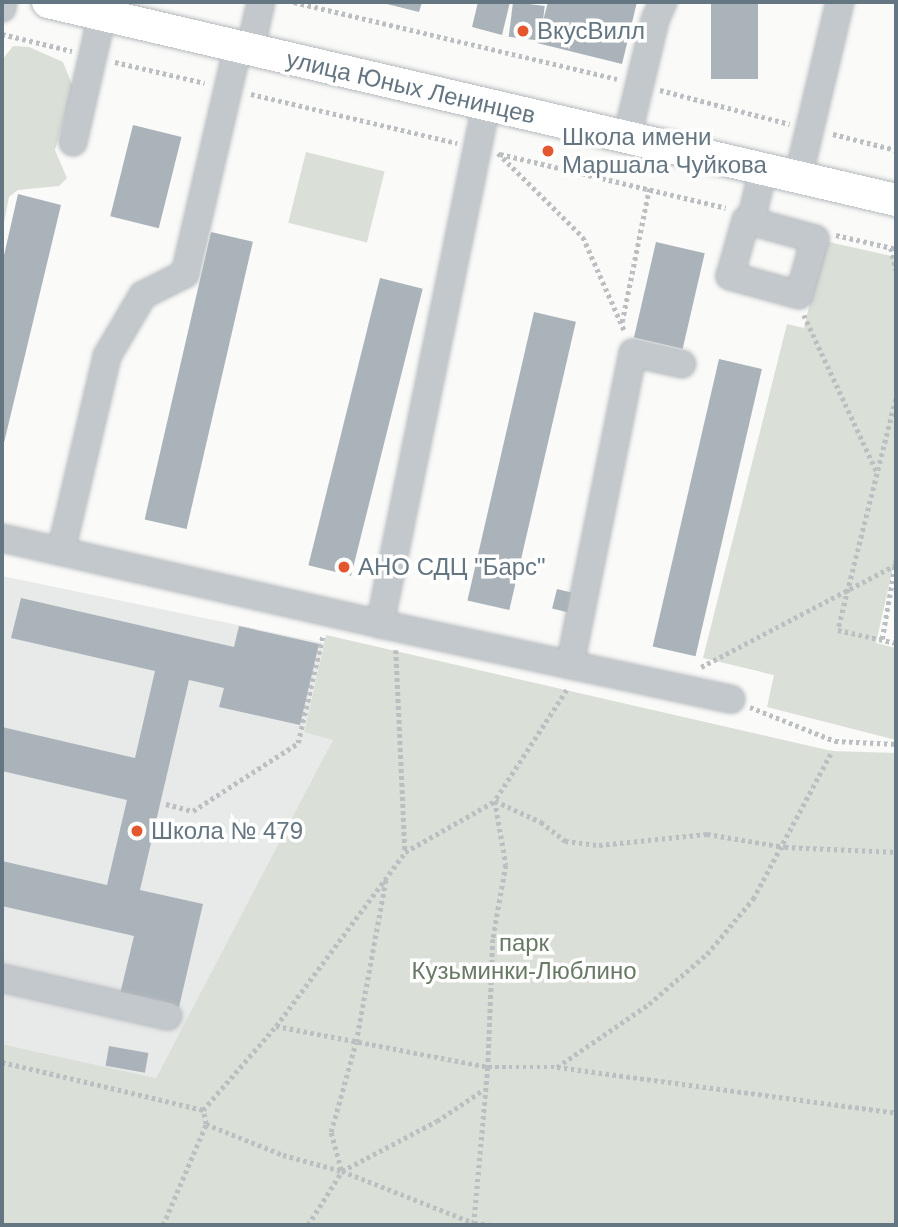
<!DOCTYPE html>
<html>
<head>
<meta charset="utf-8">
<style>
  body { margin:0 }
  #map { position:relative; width:898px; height:1227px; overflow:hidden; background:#fafaf8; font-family:Helvetica,sans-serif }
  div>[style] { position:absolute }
  .built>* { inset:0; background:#e8e9e9 }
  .green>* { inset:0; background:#dadfd7; transform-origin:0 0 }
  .building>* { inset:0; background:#aab3b9; transform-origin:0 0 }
  .path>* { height:4.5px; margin-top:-2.25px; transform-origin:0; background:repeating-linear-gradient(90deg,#bbbfc2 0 3.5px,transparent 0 7px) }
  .roads { filter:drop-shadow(0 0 2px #b5babe) drop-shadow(0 0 2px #b5babe) }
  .minor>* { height:26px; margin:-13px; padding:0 13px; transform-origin:13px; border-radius:13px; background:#c3c8cc }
  .major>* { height:32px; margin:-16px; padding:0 16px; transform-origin:16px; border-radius:16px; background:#fff }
  .dots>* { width:19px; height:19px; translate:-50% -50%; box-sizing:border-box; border:4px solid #fff; border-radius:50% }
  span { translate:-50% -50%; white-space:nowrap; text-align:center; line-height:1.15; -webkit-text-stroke:7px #fff; paint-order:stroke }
  .poi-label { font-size:24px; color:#657683 }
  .left { translate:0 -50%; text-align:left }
  .street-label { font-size:24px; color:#657683 }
  .park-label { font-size:24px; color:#687a64 }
  .frame { position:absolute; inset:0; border:4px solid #657683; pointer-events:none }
</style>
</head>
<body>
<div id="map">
  <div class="built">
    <i style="clip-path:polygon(2px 576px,324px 643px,304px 731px,334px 740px,156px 1078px,2px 1044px)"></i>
  </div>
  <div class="green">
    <i style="clip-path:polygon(13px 46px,29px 47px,63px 62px,73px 87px,55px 150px,67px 178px,59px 186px,18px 190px,9px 197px,2px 233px,2px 60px)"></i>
    <i style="left:306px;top:152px;width:81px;height:73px;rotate:14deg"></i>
    <i style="clip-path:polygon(824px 241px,896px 257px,896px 554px,876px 643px,896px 648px,896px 740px,767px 707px,774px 675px,703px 658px,787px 324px,804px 328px)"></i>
    <i style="clip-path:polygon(326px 635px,832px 751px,896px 753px,896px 1225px,2px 1225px,2px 1044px,156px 1078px,333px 740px,304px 732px)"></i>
  </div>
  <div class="building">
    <i style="clip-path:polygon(379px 2px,422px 2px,419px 12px)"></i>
    <i style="clip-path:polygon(478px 2px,510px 2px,502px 35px,472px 27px)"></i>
    <i style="left:513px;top:2px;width:32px;height:35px;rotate:7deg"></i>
    <i style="clip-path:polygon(548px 2px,637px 2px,622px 64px,537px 43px)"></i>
    <i style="left:711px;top:2px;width:47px;height:77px"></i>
    <i style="left:133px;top:125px;width:50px;height:94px;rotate:14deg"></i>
    <i style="clip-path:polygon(18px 194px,61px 205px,3px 447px,2px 264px)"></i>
    <i style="left:211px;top:232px;width:43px;height:295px;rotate:13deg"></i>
    <i style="left:656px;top:242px;width:50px;height:98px;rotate:13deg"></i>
    <i style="left:380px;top:278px;width:44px;height:296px;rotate:14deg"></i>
    <i style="left:534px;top:312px;width:43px;height:296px;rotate:13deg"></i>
    <i style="left:719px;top:359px;width:44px;height:295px;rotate:13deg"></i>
    <i style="left:557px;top:589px;width:21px;height:20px;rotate:14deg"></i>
    <i style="clip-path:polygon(21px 598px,234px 647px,239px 626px,319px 644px,300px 725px,219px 707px,224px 688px,189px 680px,140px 890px,203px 904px,179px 1007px,120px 994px,134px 936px,2px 906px,2px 861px,107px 885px,127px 800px,2px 771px,2px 727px,135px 758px,155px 671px,11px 638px)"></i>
    <i style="left:109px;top:1046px;width:40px;height:20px;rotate:10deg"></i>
  </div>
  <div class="path">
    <i style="left:294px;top:2px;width:332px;rotate:13.4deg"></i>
    <i style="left:2px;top:34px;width:72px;rotate:13.7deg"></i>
    <i style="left:115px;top:62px;width:92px;rotate:13.1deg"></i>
    <i style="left:660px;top:90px;width:134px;rotate:14.7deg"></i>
    <i style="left:251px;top:94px;width:212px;rotate:13.4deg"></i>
    <i style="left:833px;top:134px;width:65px;rotate:14.3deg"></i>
    <i style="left:498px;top:153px;width:120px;rotate:44.7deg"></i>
    <i style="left:583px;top:237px;width:104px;rotate:66.1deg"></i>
    <i style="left:500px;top:154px;width:232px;rotate:13.4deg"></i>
    <i style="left:836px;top:235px;width:62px;rotate:13.1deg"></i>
    <i style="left:891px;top:248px;width:23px;rotate:77deg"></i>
    <i style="left:804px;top:315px;width:173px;rotate:65.1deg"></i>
    <i style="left:622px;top:322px;width:136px;rotate:-78.5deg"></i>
    <i style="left:896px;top:399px;width:238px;rotate:104.1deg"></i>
    <i style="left:838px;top:630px;width:59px;rotate:12.6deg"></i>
    <i style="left:882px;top:639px;width:80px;rotate:-80deg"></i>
    <i style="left:396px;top:650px;width:202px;rotate:87.4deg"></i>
    <i style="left:701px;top:667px;width:219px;rotate:-27.7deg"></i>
    <i style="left:567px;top:690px;width:132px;rotate:123deg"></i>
    <i style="left:495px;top:801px;width:51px;rotate:24.5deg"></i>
    <i style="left:541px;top:822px;width:31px;rotate:38deg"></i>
    <i style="left:565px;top:841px;width:34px;rotate:7deg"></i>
    <i style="left:599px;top:845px;width:109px;rotate:-5.8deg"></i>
    <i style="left:707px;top:834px;width:79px;rotate:9.5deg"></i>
    <i style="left:785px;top:847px;width:111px;rotate:2.6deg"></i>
    <i style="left:750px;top:707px;width:92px;rotate:21.8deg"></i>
    <i style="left:835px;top:741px;width:61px;rotate:2.8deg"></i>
    <i style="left:166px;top:804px;width:28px;rotate:15deg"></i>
    <i style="left:193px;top:811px;width:125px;rotate:-32.9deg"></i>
    <i style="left:298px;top:743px;width:111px;rotate:-77deg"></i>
    <i style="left:276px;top:1026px;width:216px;rotate:10.9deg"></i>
    <i style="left:488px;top:1067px;width:69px"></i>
    <i style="left:557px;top:1067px;width:112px;rotate:-34.4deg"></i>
    <i style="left:649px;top:1004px;width:77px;rotate:-40.8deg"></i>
    <i style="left:707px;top:954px;width:72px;rotate:-50.1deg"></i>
    <i style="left:753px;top:899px;width:168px;rotate:-61.9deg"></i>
    <i style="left:2px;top:1062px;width:207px;rotate:13.4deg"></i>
    <i style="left:203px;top:1110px;width:111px;rotate:-49deg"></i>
    <i style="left:276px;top:1026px;width:217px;rotate:-53.4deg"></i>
    <i style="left:405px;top:852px;width:103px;rotate:-29.5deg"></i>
    <i style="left:495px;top:801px;width:65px;rotate:80.2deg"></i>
    <i style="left:506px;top:865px;width:75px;rotate:100deg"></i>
    <i style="left:493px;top:939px;width:128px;rotate:92.2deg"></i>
    <i style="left:488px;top:1067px;width:159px;rotate:95.1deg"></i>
    <i style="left:557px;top:1067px;width:342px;rotate:7.7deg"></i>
    <i style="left:206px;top:1124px;width:83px;rotate:21.9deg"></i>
    <i style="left:283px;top:1155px;width:61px;rotate:15.2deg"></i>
    <i style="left:342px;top:1171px;width:107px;rotate:-27.8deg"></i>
    <i style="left:437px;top:1121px;width:55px;rotate:-34deg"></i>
    <i style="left:341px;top:1170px;width:39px;rotate:-105deg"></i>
    <i style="left:331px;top:1132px;width:93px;rotate:-74.5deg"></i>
    <i style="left:356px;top:1042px;width:167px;rotate:-79.6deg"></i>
    <i style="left:163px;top:1225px;width:110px;rotate:-66.9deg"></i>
    <i style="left:206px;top:1124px;width:14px;rotate:-102deg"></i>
    <i style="left:308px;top:1225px;width:64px;rotate:-57.8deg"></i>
    <i style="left:342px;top:1171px;width:142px;rotate:21.5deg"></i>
    <i style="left:474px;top:1223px;width:17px;rotate:7deg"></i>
  </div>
  <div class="roads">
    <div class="minor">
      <i style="left:2px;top:8px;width:6px;rotate:-81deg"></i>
      <i style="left:250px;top:50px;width:49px;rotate:-77.1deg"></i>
      <i style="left:486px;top:106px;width:529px;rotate:101.56deg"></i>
      <i style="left:380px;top:624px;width:359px;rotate:12.1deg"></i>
      <i style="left:627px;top:137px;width:120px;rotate:-76.5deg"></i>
      <i style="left:655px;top:20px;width:20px;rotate:-66deg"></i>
      <i style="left:73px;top:142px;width:130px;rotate:-77.1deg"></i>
      <i style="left:798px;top:178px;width:181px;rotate:-76.6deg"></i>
      <i style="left:746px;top:220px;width:72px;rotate:15.4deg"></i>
      <i style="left:815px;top:239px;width:58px;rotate:105.9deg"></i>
      <i style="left:799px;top:295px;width:72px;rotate:-164.6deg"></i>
      <i style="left:730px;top:276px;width:58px;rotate:-74.1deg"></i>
      <i style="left:751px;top:221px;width:52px;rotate:-76.8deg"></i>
      <i style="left:2px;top:538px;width:388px;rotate:12.8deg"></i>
      <i style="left:61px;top:551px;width:200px;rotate:-76.7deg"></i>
      <i style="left:107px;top:356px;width:71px;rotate:-59.5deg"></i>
      <i style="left:143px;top:295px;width:47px;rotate:-26.6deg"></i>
      <i style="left:185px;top:274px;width:233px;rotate:-76.9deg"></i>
      <i style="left:570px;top:665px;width:318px;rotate:-78.6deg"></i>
      <i style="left:633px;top:353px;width:50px;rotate:12.7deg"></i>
      <i style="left:2px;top:978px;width:170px;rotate:12.9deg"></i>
    </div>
    <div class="major">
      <i style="left:48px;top:2px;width:871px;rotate:13.14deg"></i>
    </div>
  </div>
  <div class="dots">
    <i style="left:523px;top:31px;background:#e4572e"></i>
    <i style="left:548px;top:151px;background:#e4572e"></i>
    <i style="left:344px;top:567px;background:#e4572e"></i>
    <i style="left:137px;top:831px;background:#e4572e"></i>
  </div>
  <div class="poi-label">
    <span class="left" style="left:537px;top:31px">ВкусВилл</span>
    <span class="left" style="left:562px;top:151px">Школа имени<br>Маршала Чуйкова</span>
    <span class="left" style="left:358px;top:567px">АНО СДЦ "Барс"</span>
    <span class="left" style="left:151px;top:831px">Школа № 479</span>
  </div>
  <div class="street-label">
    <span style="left:411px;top:87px;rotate:13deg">улица Юных Ленинцев</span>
  </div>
  <div class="park-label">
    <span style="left:524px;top:957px">парк<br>Кузьминки-Люблино</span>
  </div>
  <div class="frame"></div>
</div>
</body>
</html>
